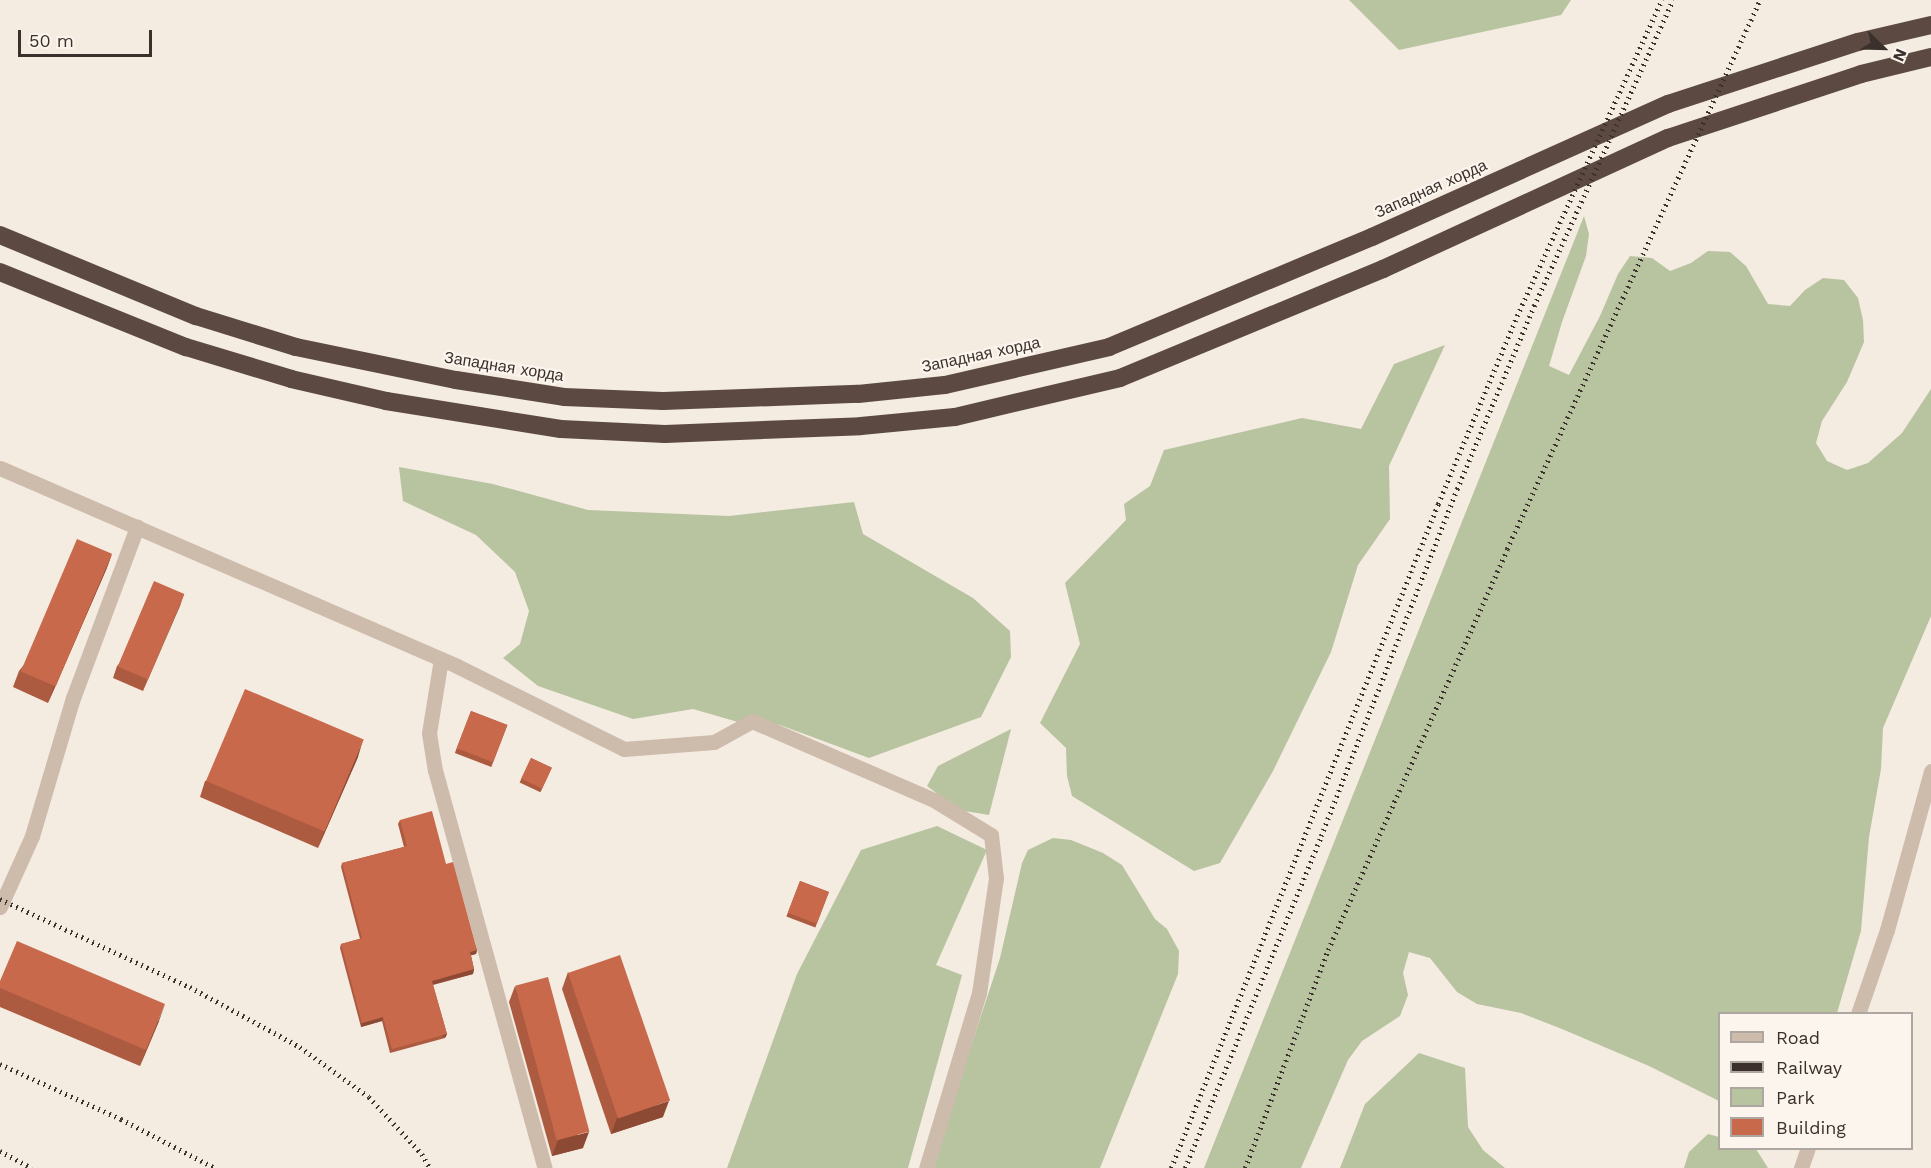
<!DOCTYPE html>
<html>
<head>
<meta charset="utf-8">
<style>
  body { margin:0 }
  #map { position:relative; width:1931px; height:1168px; overflow:hidden; background:#f4ebe1; font-family:"Work Sans",sans-serif }
  div>[style] { position:absolute }
  .green>* { inset:0; background:#b8c4a0 }
  .minor>* { height:15px; margin:-7.5px; padding:0 7.5px; transform-origin:7.5px; border-radius:7.5px; background:#cdbbac }
  .highway>* { height:18px; margin:-9px; padding:0 9px; transform-origin:9px; border-radius:9px; background:#5c4a42 }
  .rail>* { height:4.5px; margin-top:-2.25px; transform-origin:0; background:repeating-linear-gradient(90deg,#3b302b 0 1.5px,transparent 0 6px) }
  .wall>* { inset:0; background:#ac5a40; transform-origin:0 0 }
  .shaded-wall>* { inset:0; background:#8c4a34; transform-origin:0 0 }
  .building>* { inset:0; background:#c8694b; transform-origin:0 0 }
  span { translate:-50% -50%; white-space:nowrap; text-align:center; line-height:1.15; -webkit-text-stroke:4.5px #fbf5ee; paint-order:stroke }
  .street-label { font-size:16px; color:#3b302b }
  .legend { position:absolute; left:1718px; top:1012px; width:195px; height:138px; box-sizing:border-box; background:#fbf5ee; border:2px solid #aea6a0; margin:0; padding:8px 10px; list-style:none; font-size:18px; color:#3b302b }
  .legend li { display:flex; align-items:center; gap:12px; height:30px }
  .legend b { width:30px; border:2px solid #aea6a0 }
  .north { position:absolute; left:1853px; top:18px; width:60px; height:60px; -webkit-text-stroke:4px #fbf5ee; paint-order:stroke; rotate:113deg; font-size:16px; font-weight:700; line-height:24px; text-align:center; color:#3b302b }
  .north::after { content:''; display:block; margin:auto; width:21px; height:27px; background:#3b302b; clip-path:polygon(50% 0,100% 100%,50% 72%,0 100%) }
  .scale { position:absolute; left:18px; top:30px; width:134px; height:27px; box-sizing:border-box; border:3px solid #3b302b; border-top:0; padding-left:8px; font-size:18px; line-height:21px; white-space:nowrap; color:#3b302b; -webkit-text-stroke:4px #fbf5ee; paint-order:stroke }
</style>
</head>
<body>
<div id="map">
  <div class="green">
    <i style="clip-path:polygon(1349px 0,1571px 0,1561px 15px,1399px 50px)"></i>
    <i style="clip-path:polygon(1584px 216px,1589px 234px,1586px 256px,1562px 322px,1549px 366px,1569px 375px,1600px 316px,1618px 274px,1630px 256px,1652px 258px,1670px 271px,1691px 263px,1708px 251px,1730px 252px,1746px 266px,1768px 304px,1790px 306px,1805px 290px,1823px 278px,1844px 280px,1858px 298px,1863px 320px,1864px 342px,1847px 382px,1822px 421px,1816px 443px,1827px 461px,1847px 470px,1868px 463px,1902px 433px,1931px 389px,1931px 616px,1883px 728px,1881px 769px,1869px 837px,1861px 931px,1837px 1013px,1720px 1014px,1719px 1101px,1649px 1066px,1562px 1029px,1521px 1013px,1477px 1004px,1457px 992px,1430px 958px,1409px 952px,1403px 973px,1408px 995px,1400px 1016px,1362px 1041px,1348px 1060px,1301px 1168px,1204px 1168px)"></i>
    <i style="clip-path:polygon(1445px 345px,1389px 466px,1390px 519px,1358px 565px,1331px 652px,1273px 771px,1220px 863px,1194px 871px,1072px 796px,1067px 776px,1066px 748px,1040px 723px,1080px 644px,1065px 583px,1126px 520px,1124px 504px,1150px 486px,1164px 450px,1302px 418px,1361px 429px,1394px 364px)"></i>
    <i style="clip-path:polygon(399px 467px,493px 484px,588px 510px,729px 516px,854px 502px,863px 534px,973px 598px,1010px 631px,1011px 657px,981px 717px,869px 758px,780px 725px,738px 722px,693px 709px,633px 719px,538px 686px,503px 658px,520px 644px,529px 611px,515px 572px,476px 535px,403px 501px)"></i>
    <i style="clip-path:polygon(1011px 729px,989px 815px,959px 810px,927px 786px,938px 766px)"></i>
    <i style="clip-path:polygon(937px 826px,987px 850px,936px 965px,962px 975px,908px 1168px,727px 1168px,797px 974px,861px 850px)"></i>
    <i style="clip-path:polygon(1053px 838px,1071px 840px,1103px 853px,1122px 865px,1155px 919px,1167px 929px,1179px 951px,1178px 974px,1100px 1168px,931px 1168px,1000px 958px,1022px 863px,1028px 850px)"></i>
    <i style="clip-path:polygon(1419px 1053px,1465px 1068px,1468px 1127px,1483px 1150px,1505px 1168px,1340px 1168px,1365px 1104px)"></i>
    <i style="clip-path:polygon(1708px 1134px,1719px 1137px,1720px 1148px,1756px 1149px,1768px 1168px,1684px 1168px,1689px 1152px)"></i>
  </div>
  <div class="minor">
    <i style="left:0;top:468px;width:498px;rotate:23.4deg"></i>
    <i style="left:457px;top:666px;width:186px;rotate:26.4deg"></i>
    <i style="left:624px;top:749px;width:90px;rotate:-4.4deg"></i>
    <i style="left:714px;top:742px;width:43px;rotate:-28.9deg"></i>
    <i style="left:752px;top:721px;width:198px;rotate:23.5deg"></i>
    <i style="left:934px;top:800px;width:67px;rotate:31.6deg"></i>
    <i style="left:991px;top:835px;width:43px;rotate:83.4deg"></i>
    <i style="left:996px;top:878px;width:116px;rotate:98.4deg"></i>
    <i style="left:979px;top:993px;width:183px;rotate:106.8deg"></i>
    <i style="left:441px;top:659px;width:75px;rotate:99.2deg"></i>
    <i style="left:429px;top:733px;width:37px;rotate:81deg"></i>
    <i style="left:435px;top:770px;width:413px;rotate:74.6deg"></i>
    <i style="left:0;top:907px;width:78px;rotate:-65.7deg"></i>
    <i style="left:32px;top:836px;width:144px;rotate:-73.5deg"></i>
    <i style="left:73px;top:698px;width:183px;rotate:-69.5deg"></i>
    <i style="left:1858px;top:1014px;width:89px;rotate:-71deg"></i>
    <i style="left:1887px;top:930px;width:165px;rotate:-74.5deg"></i>
    <i style="left:1801px;top:1168px;width:21px;rotate:-71deg"></i>
  </div>
  <div class="highway">
    <i style="left:0;top:235px;width:212px;rotate:22.5deg"></i>
    <i style="left:196px;top:316px;width:105px;rotate:17.2deg"></i>
    <i style="left:296px;top:347px;width:163px;rotate:11.7deg"></i>
    <i style="left:456px;top:380px;width:109px;rotate:8.9deg"></i>
    <i style="left:564px;top:397px;width:99px;rotate:2.3deg"></i>
    <i style="left:663px;top:401px;width:195px;rotate:-2.1deg"></i>
    <i style="left:858px;top:394px;width:87px;rotate:-5.9deg"></i>
    <i style="left:945px;top:385px;width:168px;rotate:-13deg"></i>
    <i style="left:1109px;top:347px;width:285px;rotate:-22.7deg"></i>
    <i style="left:1372px;top:237px;width:325px;rotate:-24.2deg"></i>
    <i style="left:1668px;top:104px;width:200px;rotate:-18.1deg"></i>
    <i style="left:1858px;top:42px;width:75px;rotate:-13.1deg"></i>
    <i style="left:0;top:272px;width:201px;rotate:22deg"></i>
    <i style="left:186px;top:347px;width:110px;rotate:16.9deg"></i>
    <i style="left:291px;top:379px;width:98px;rotate:13deg"></i>
    <i style="left:386px;top:401px;width:177px;rotate:9.1deg"></i>
    <i style="left:561px;top:429px;width:104px;rotate:2.8deg"></i>
    <i style="left:665px;top:434px;width:196px;rotate:-2.3deg"></i>
    <i style="left:861px;top:426px;width:94px;rotate:-5.5deg"></i>
    <i style="left:955px;top:417px;width:170px;rotate:-13.3deg"></i>
    <i style="left:1120px;top:378px;width:285px;rotate:-22.5deg"></i>
    <i style="left:1383px;top:269px;width:314px;rotate:-24.7deg"></i>
    <i style="left:1668px;top:138px;width:203px;rotate:-18.3deg"></i>
    <i style="left:1861px;top:74px;width:72px;rotate:-13.7deg"></i>
  </div>
  <div class="rail">
    <i style="left:0;top:899px;width:209px;rotate:24.9deg"></i>
    <i style="left:190px;top:987px;width:125px;rotate:28.6deg"></i>
    <i style="left:300px;top:1047px;width:85px;rotate:35.9deg"></i>
    <i style="left:369px;top:1097px;width:78px;rotate:47.1deg"></i>
    <i style="left:422px;top:1154px;width:16px;rotate:60deg"></i>
    <i style="left:0;top:1064px;width:133px;rotate:24.4deg"></i>
    <i style="left:121px;top:1119px;width:106px;rotate:27.5deg"></i>
    <i style="left:0;top:1151px;width:36px;rotate:28deg"></i>
    <i style="left:1171px;top:1168px;width:716px;rotate:-68.09deg"></i>
    <i style="left:1438px;top:504px;width:204px;rotate:-67.2deg"></i>
    <i style="left:1517px;top:316px;width:348px;rotate:-65.4deg"></i>
    <i style="left:1185px;top:1168px;width:359px;rotate:-67.7deg"></i>
    <i style="left:1321px;top:836px;width:373px;rotate:-68.6deg"></i>
    <i style="left:1457px;top:489px;width:199px;rotate:-67.2deg"></i>
    <i style="left:1534px;top:306px;width:336px;rotate:-65.6deg"></i>
    <i style="left:1245px;top:1168px;width:233px;rotate:-69.2deg"></i>
    <i style="left:1328px;top:950px;width:439px;rotate:-65.9deg"></i>
    <i style="left:1507px;top:549px;width:604px;rotate:-65.26deg"></i>
  </div>
  <div class="wall">
    <i style="clip-path:polygon(112px 554px,106px 570px,48px 703px,13px 687px,19px 671px)"></i>
    <i style="clip-path:polygon(184px 594px,143px 691px,113px 678px,117px 666px)"></i>
    <i style="left:471px;top:711px;width:39px;height:45px;rotate:21deg"></i>
    <i style="clip-path:polygon(358px 757px,318px 848px,200px 797px,205px 781px)"></i>
    <i style="left:531px;top:758px;width:23px;height:27px;rotate:25deg"></i>
    <i style="clip-path:polygon(400px 820px,446px 864px,477px 950px,476px 954px,471px 955px,474px 969px,473px 974px,433px 985px,447px 1034px,445px 1038px,390px 1053px,382px 1021px,361px 1027px,340px 948px,341px 944px,360px 939px,341px 867px,342px 863px,404px 847px,398px 824px)"></i>
    <i style="left:800px;top:881px;width:31px;height:38px;rotate:21deg"></i>
    <i style="clip-path:polygon(568px 972px,663px 1117px,611px 1134px,562px 989px)"></i>
    <i style="clip-path:polygon(0 981px,159px 1021px,140px 1066px,0 1007px)"></i>
    <i style="clip-path:polygon(515px 986px,583px 1148px,552px 1156px,509px 1002px)"></i>
  </div>
  <div class="shaded-wall">
    <i style="clip-path:polygon(112px 554px,106px 570px,48px 703px,54px 687px)"></i>
    <i style="clip-path:polygon(184px 594px,180px 606px,143px 691px,148px 679px)"></i>
    <i style="clip-path:polygon(363px 740px,358px 757px,318px 848px,324px 832px)"></i>
    <i style="clip-path:polygon(477px 950px,476px 954px,468px 956px,470px 952px)"></i>
    <i style="clip-path:polygon(474px 969px,473px 974px,431px 985px,432px 981px)"></i>
    <i style="clip-path:polygon(165px 1004px,159px 1021px,140px 1066px,146px 1050px)"></i>
    <i style="clip-path:polygon(383px 1017px,382px 1021px,361px 1027px,362px 1023px)"></i>
    <i style="left:447px;top:1034px;width:4px;height:57px;rotate:117deg"></i>
    <i style="clip-path:polygon(669px 1101px,663px 1117px,611px 1134px,617px 1118px)"></i>
    <i style="clip-path:polygon(589px 1132px,583px 1148px,552px 1156px,558px 1140px)"></i>
  </div>
  <div class="building">
    <i style="left:77px;top:539px;width:38px;height:144px;rotate:23deg"></i>
    <i style="left:154px;top:581px;width:33px;height:93px;rotate:23deg"></i>
    <i style="left:245px;top:689px;width:129px;height:100px;rotate:23deg"></i>
    <i style="left:471px;top:711px;width:39px;height:40px;rotate:21deg"></i>
    <i style="left:531px;top:758px;width:23px;height:23px;rotate:25deg"></i>
    <i style="clip-path:polygon(432px 811px,446px 864px,453px 862px,477px 950px,470px 952px,474px 969px,432px 981px,447px 1034px,392px 1049px,383px 1017px,362px 1023px,341px 944px,362px 938px,342px 863px,407px 846px,400px 820px)"></i>
    <i style="left:800px;top:881px;width:31px;height:34px;rotate:21deg"></i>
    <i style="clip-path:polygon(17px 941px,165px 1004px,146px 1050px,0 988px,0 981px)"></i>
    <i style="left:620px;top:955px;width:154px;height:55px;rotate:71deg"></i>
    <i style="left:548px;top:977px;width:160px;height:34px;rotate:75deg"></i>
  </div>
  <div class="street-label">
    <span style="left:1431px;top:189px;rotate:-24deg">Западная хорда</span>
    <span style="left:981px;top:355px;rotate:-12deg">Западная хорда</span>
    <span style="left:504px;top:367px;rotate:9deg">Западная хорда</span>
  </div>
  <ul class="legend">
  <li><b style="height:8px;background:#cdbbac"></b>Road</li>
  <li><b style="height:8px;background:#3b302b"></b>Railway</li>
  <li><b style="height:16px;background:#b8c4a0"></b>Park</li>
  <li><b style="height:16px;background:#c8694b"></b>Building</li>
  </ul>
  <div class="north">N</div>
  <div class="scale">50 m</div>
</div>
</body>
</html>
